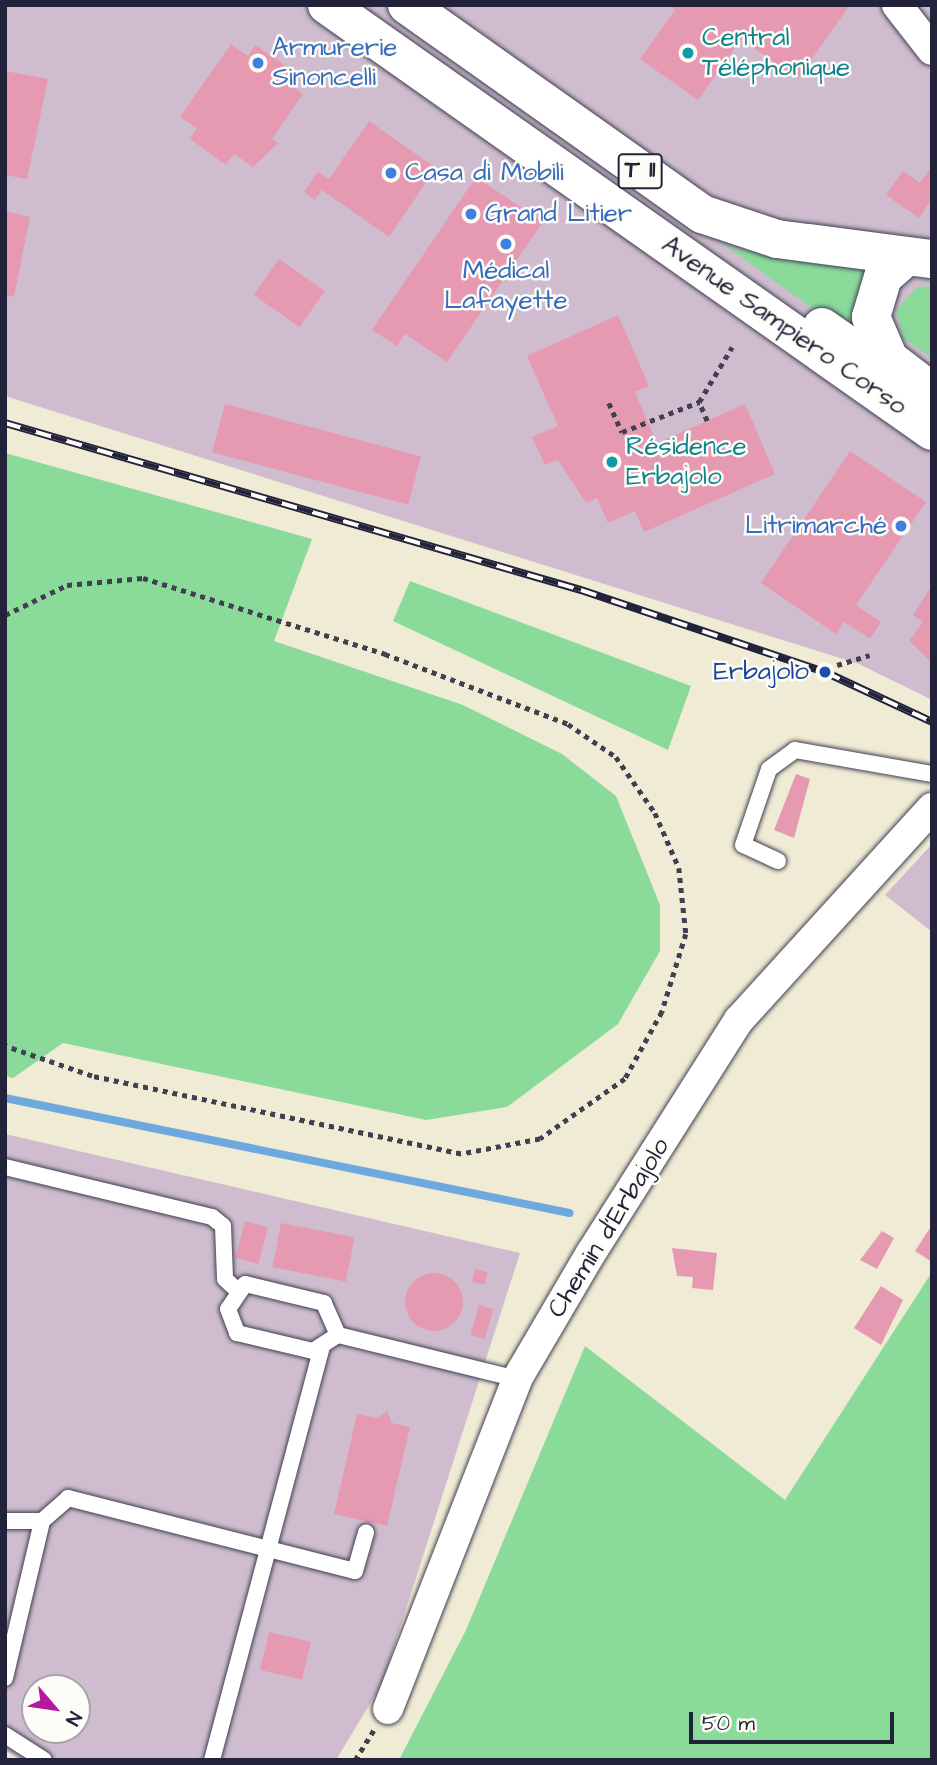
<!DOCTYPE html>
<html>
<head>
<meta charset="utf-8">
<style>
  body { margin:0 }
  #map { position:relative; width:937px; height:1765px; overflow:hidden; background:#f0ebd4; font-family:"Architects Daughter",sans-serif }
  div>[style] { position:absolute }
  .industrial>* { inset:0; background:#cfbdcf }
  .green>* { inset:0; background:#8adb9a }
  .stream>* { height:8px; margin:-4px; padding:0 4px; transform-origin:4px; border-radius:4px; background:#6da9de }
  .building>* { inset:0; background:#e69ab2; transform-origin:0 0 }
  .round { border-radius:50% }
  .path>* { height:4.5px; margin-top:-2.25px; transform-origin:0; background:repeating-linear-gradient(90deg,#414052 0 5px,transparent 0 10px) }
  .roads { filter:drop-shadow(0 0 2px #414052) drop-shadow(0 0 2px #414052) }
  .lane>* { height:16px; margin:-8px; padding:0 8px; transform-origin:8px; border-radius:8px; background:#fff }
  .street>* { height:30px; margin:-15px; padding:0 15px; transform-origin:15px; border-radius:15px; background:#fff }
  .primary>* { height:38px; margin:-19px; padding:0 19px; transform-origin:19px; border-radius:19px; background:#fff }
  .rail>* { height:8px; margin-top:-4px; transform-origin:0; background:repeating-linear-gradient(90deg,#fdfcf7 0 16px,#22223b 0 32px); box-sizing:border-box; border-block:2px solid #22223b }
  .dots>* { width:19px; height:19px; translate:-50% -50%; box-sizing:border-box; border:4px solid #fdfcf7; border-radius:50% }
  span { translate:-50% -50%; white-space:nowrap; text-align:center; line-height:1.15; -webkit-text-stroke:5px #fdfcf7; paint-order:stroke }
  .shield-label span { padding:2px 5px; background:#fdfcf7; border:2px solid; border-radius:5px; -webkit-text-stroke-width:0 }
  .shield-label { font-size:24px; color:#22223b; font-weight:700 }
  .culture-label { font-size:26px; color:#0d838f }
  .left { translate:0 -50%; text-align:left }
  .shop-label { font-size:26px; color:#366cbe }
  .right { translate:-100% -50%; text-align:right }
  .street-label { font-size:26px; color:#22223b }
  .transit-label { font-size:26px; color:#164399 }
  .frame { position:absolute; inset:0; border:7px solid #22223b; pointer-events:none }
  .north { position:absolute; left:21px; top:1674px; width:70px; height:70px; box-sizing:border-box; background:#fdfcf7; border:2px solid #a5a5ac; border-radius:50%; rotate:119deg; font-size:19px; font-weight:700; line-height:28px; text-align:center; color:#22223b }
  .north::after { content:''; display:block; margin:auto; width:24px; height:32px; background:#b5179e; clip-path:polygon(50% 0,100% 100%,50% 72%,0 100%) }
  .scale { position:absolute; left:689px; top:1712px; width:205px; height:32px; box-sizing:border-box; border:4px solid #22223b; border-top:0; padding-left:9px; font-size:21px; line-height:24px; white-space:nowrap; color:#22223b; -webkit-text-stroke:5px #fdfcf7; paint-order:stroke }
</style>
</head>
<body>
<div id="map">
  <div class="industrial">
    <i style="clip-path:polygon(5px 5px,932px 5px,932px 700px,859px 664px,5px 396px)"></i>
    <i style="clip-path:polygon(932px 844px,932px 932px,885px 895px)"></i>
    <i style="clip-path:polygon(evenodd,5px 1134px,520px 1253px,382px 1684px,336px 1760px,21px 1760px,5px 1750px,5px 1134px,35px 1688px,77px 1688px,77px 1730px,35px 1730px,35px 1688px)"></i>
  </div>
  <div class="green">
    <i style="clip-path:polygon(707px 232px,733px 248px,771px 255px,882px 268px,853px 338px)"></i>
    <i style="clip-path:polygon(932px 286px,932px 358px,903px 338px,896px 310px,917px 287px)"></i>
    <i style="clip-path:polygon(5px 453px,312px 539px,274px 641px,463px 705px,562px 754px,616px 796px,660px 905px,660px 951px,618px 1024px,507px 1107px,426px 1120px,63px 1043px,13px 1078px,5px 1076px)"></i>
    <i style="clip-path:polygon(410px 581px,691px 686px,668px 750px,393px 621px)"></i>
    <i style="clip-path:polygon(932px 1272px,932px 1760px,399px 1760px,466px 1630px,585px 1346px,785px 1500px)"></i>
  </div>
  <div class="stream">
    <i style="left:5px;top:1098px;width:576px;rotate:11.52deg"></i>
  </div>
  <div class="building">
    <i style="clip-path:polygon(668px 5px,847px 5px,849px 6px,798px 79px,741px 39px,698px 100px,640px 59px,675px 10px)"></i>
    <i style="clip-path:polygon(231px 44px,248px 56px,255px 45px,293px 71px,286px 82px,303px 94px,272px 139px,278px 143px,253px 167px,234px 154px,226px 165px,190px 139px,197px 128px,180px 117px)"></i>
    <i style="clip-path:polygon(5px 71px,48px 79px,27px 179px,5px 175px)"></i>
    <i style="clip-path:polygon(369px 121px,436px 168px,389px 237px,322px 190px,315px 200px,304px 192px,318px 172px,329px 179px)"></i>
    <i style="clip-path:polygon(932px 166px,932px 199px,919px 218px,886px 195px,903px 171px,920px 183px)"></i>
    <i style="clip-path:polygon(476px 177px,543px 222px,447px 362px,405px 334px,397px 346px,372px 330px)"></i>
    <i style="clip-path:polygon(5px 211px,30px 217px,14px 297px,5px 295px)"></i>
    <i style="left:279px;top:259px;width:56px;height:44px;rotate:35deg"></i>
    <i style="clip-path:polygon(618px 315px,649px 386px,635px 392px,657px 443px,745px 404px,775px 474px,644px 532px,635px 511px,608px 523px,597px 498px,586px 503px,558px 460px,545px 465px,532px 437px,558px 426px,527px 356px)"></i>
    <i style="left:225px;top:404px;width:203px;height:50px;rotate:15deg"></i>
    <i style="clip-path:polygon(850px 451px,926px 502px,856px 605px,881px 622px,870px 639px,844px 622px,836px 634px,761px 583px)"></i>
    <i style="clip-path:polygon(929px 590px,932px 592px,932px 663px,909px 641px,923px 622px,913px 615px)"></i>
    <i style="clip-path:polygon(796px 774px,810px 779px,794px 838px,774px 830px)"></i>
    <i style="left:245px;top:1221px;width:24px;height:38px;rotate:15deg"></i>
    <i style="left:281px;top:1223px;width:75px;height:45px;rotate:11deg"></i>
    <i style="clip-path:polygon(932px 1225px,932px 1262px,915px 1251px)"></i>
    <i style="clip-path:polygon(882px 1231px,894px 1238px,877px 1269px,860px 1260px)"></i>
    <i style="clip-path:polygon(672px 1248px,717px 1253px,713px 1290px,692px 1288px,693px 1277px,677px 1276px)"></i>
    <i style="left:475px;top:1269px;width:13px;height:13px;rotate:13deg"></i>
    <i class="round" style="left:405px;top:1273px;width:58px;height:58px"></i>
    <i style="clip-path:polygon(881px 1286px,903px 1300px,881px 1345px,854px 1328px)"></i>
    <i style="left:479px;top:1305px;width:15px;height:31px;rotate:16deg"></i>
    <i style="clip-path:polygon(387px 1411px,392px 1423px,410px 1427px,387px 1526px,334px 1514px,357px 1414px,377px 1418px)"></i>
    <i style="left:269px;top:1632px;width:43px;height:39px;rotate:13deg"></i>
  </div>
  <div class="path">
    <i style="left:609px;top:403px;width:32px;rotate:66deg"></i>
    <i style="left:622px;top:432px;width:83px;rotate:-21.3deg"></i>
    <i style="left:707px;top:421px;width:21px;rotate:-113deg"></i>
    <i style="left:699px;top:402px;width:64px;rotate:-59deg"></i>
    <i style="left:5px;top:615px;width:69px;rotate:-25.8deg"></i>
    <i style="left:67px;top:585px;width:76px;rotate:-5.3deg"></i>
    <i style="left:143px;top:578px;width:254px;rotate:17.4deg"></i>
    <i style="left:385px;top:654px;width:196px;rotate:20.9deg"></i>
    <i style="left:568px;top:724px;width:58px;rotate:34.5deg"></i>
    <i style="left:616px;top:757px;width:68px;rotate:55.1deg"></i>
    <i style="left:655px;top:813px;width:60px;rotate:66.4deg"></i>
    <i style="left:679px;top:868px;width:66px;rotate:83.9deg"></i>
    <i style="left:686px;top:934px;width:82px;rotate:107.1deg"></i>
    <i style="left:662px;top:1012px;width:77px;rotate:118.9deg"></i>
    <i style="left:625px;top:1079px;width:104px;rotate:144.8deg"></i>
    <i style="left:540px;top:1139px;width:80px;rotate:169.2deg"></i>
    <i style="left:461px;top:1154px;width:377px;rotate:-168.1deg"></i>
    <i style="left:92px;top:1076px;width:92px;rotate:-161deg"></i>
    <i style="left:837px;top:665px;width:34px;rotate:-17deg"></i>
    <i style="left:355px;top:1760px;width:36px;rotate:-58deg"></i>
  </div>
  <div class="roads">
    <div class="lane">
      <i style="left:778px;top:861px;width:38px;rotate:-155deg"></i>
      <i style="left:743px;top:845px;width:80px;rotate:-71.1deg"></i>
      <i style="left:769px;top:769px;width:32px;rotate:-36deg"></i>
      <i style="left:795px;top:750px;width:139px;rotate:9.9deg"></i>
      <i style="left:5px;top:1167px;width:213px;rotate:13.6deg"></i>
      <i style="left:212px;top:1217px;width:14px;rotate:39deg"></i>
      <i style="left:223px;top:1226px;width:53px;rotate:87.8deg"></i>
      <i style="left:225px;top:1279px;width:16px;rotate:43deg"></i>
      <i style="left:338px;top:1335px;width:35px;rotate:-114deg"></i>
      <i style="left:324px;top:1303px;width:81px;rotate:-166.5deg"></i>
      <i style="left:245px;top:1284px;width:30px;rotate:124deg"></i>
      <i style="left:228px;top:1309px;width:26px;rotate:69deg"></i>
      <i style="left:237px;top:1333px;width:78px;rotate:13.3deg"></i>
      <i style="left:313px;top:1351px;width:30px;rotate:-33deg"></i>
      <i style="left:338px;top:1335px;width:184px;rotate:13.8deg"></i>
      <i style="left:5px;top:1521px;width:37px"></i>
      <i style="left:5px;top:1678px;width:161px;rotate:-76.7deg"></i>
      <i style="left:42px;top:1521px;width:35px;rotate:-41deg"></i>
      <i style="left:68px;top:1498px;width:296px;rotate:14.3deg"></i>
      <i style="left:355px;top:1571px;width:40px;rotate:-74deg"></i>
      <i style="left:5px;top:1735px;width:46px;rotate:32.7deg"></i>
      <i style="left:212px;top:1760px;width:425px;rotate:-75.1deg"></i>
    </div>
    <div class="street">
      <i style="left:897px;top:5px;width:57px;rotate:52.1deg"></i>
      <i style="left:388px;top:1709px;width:354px;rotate:-68.6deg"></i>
      <i style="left:517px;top:1379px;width:146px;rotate:-59.6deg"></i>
      <i style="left:591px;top:1253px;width:276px;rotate:-57.6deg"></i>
      <i style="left:739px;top:1020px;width:287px;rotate:-47.7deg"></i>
    </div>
    <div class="primary">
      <i style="left:327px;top:5px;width:740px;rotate:35.15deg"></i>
      <i style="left:407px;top:5px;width:362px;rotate:35.3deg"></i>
      <i style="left:702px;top:214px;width:79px;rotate:18.4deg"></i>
      <i style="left:777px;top:239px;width:156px;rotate:7.4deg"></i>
      <i style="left:906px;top:257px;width:30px;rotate:139deg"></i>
      <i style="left:883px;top:277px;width:42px;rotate:106.7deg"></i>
      <i style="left:871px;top:317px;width:46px;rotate:66.8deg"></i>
      <i style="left:889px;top:359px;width:54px;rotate:37.5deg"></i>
      <i style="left:822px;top:327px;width:35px;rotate:35deg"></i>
      <i style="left:851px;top:347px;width:40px;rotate:18deg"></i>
    </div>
  </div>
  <div class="rail">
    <i style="left:5px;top:423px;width:600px;rotate:16.17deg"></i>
    <i style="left:581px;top:590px;width:257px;rotate:18.6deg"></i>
    <i style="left:825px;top:672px;width:118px;rotate:25deg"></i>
  </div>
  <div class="dots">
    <i style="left:688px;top:53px;background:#0f9aa8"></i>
    <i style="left:258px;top:63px;background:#3f7fe0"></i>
    <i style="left:391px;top:173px;background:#3f7fe0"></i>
    <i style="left:471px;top:214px;background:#3f7fe0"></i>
    <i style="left:506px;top:244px;background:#3f7fe0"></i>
    <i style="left:612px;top:462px;background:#0f9aa8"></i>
    <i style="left:901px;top:526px;background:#3f7fe0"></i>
    <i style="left:825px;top:672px;background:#1a4fb4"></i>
  </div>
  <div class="shield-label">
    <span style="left:640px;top:171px">T 11</span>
  </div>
  <div class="culture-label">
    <span class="left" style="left:702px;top:53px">Central<br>Téléphonique</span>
    <span class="left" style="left:626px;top:462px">Résidence<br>Erbajolo</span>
  </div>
  <div class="shop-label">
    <span class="left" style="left:272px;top:63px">Armurerie<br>Sinoncelli</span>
    <span class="left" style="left:405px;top:173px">Casa di Mobili</span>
    <span class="left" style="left:485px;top:214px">Grand Litier</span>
    <span style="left:506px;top:286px">Médical<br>Lafayette</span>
    <span class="right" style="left:887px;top:526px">Litrimarché</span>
  </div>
  <div class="street-label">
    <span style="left:784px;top:326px;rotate:35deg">Avenue Sampiero Corso</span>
    <span style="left:609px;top:1228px;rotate:-58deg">Chemin d'Erbajolo</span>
  </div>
  <div class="transit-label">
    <span class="right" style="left:809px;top:672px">Erbajolo</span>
  </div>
  <div class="frame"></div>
  <div class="north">N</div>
  <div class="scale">50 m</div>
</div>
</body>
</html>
